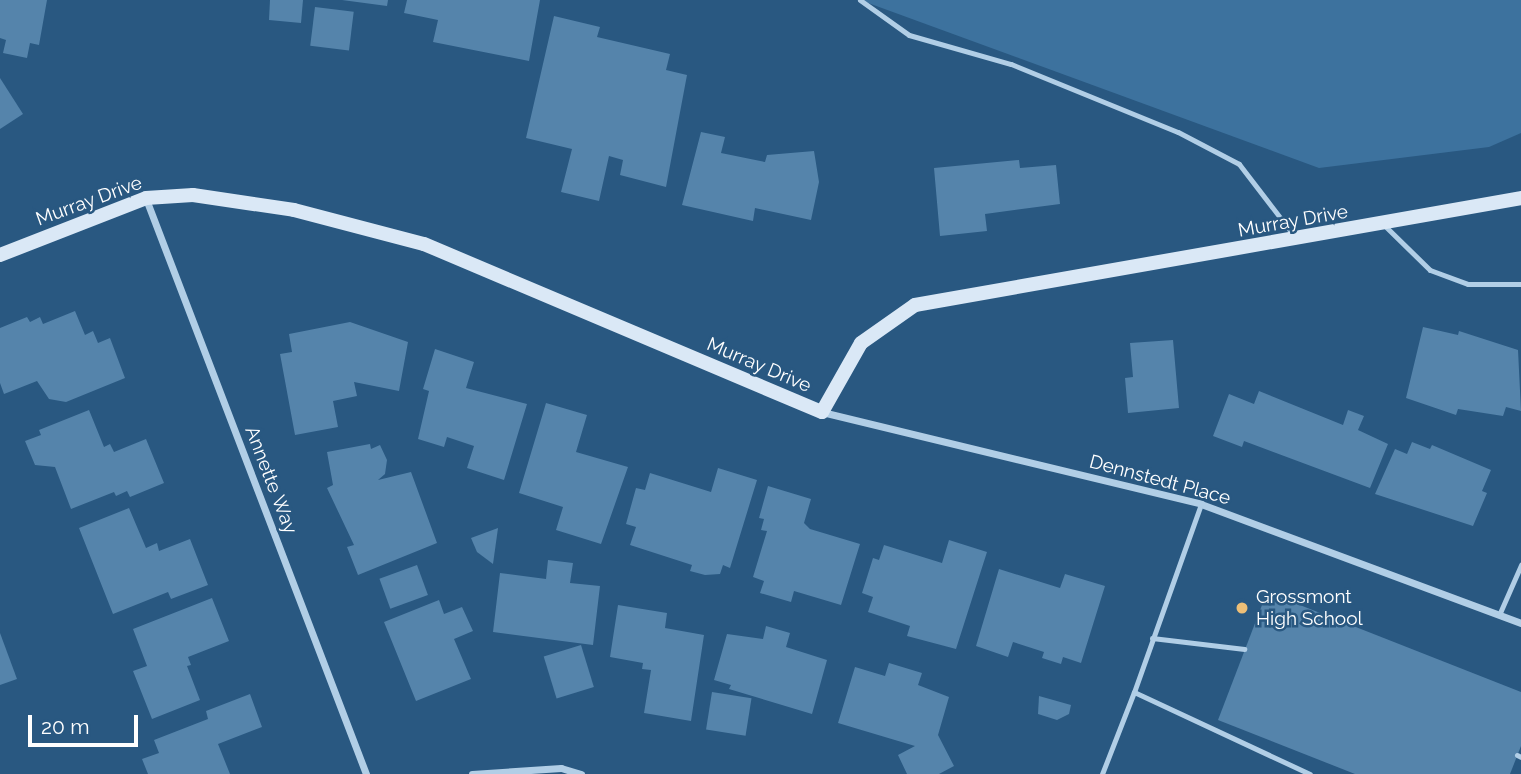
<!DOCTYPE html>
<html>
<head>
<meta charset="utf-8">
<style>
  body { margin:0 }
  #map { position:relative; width:1521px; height:774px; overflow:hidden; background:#295881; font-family:Raleway,sans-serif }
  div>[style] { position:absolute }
  .green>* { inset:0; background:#3d729e }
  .building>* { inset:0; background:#5584ab; transform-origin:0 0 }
  .lane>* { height:5px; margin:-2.5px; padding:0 2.5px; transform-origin:2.5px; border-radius:2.5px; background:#b1cee6 }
  .street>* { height:7px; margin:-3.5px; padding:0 3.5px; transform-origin:3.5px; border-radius:3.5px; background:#b1cee6 }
  .secondary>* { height:14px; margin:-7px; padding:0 7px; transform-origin:7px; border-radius:7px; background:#dae8f6 }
  .dots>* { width:19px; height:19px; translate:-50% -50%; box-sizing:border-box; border:4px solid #295881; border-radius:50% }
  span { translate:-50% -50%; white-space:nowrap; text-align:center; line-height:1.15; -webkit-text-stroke:5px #295881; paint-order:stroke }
  .street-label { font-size:19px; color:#fff }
  .poi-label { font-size:19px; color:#fff }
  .left { translate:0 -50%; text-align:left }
  .scale { position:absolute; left:28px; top:715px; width:110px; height:32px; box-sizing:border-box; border:4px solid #fff; border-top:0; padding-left:9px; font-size:21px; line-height:24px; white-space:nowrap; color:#fff; -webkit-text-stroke:5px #295881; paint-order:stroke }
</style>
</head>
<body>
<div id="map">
  <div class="green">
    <i style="clip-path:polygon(860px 0,1521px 0,1521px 133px,1489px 147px,1319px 168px)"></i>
  </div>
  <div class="building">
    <i style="clip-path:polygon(0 0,47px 0,39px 45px,30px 43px,27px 58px,3px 53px,6px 40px,0 38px)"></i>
    <i style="clip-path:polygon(270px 0,303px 0,301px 23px,269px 20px)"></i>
    <i style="clip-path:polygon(342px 0,388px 0,387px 6px)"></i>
    <i style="clip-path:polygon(407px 0,540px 0,529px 61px,433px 42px,438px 20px,404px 13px)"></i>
    <i style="left:315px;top:7px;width:39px;height:39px;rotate:7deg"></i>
    <i style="clip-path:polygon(554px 16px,600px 27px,597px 37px,670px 54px,666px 70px,687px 75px,666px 187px,620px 175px,623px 160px,609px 156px,599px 201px,561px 192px,572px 149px,526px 138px)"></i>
    <i style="clip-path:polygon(0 78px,23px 114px,0 129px)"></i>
    <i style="clip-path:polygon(701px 132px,725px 137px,721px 153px,765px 162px,767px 155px,814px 151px,819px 182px,811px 220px,755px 208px,753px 221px,682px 205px)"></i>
    <i style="clip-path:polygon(1019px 160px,1020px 168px,1056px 165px,1060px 204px,985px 214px,987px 231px,940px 236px,934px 168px)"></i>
    <i style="clip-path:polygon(75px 311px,85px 335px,93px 331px,98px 343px,110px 338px,125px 378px,66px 402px,49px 399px,37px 381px,4px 394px,0 383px,0 328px,27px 317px,30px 322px,40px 317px,43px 324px)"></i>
    <i style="clip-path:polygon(350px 322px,408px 342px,399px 391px,354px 382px,357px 396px,333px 401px,338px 427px,295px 435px,280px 354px,292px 352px,289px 334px)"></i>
    <i style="clip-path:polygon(1423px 327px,1458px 335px,1459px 331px,1518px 350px,1521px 411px,1506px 407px,1503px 416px,1458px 409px,1456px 415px,1406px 398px)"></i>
    <i style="clip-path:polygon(1173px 340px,1179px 408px,1128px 413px,1125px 378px,1133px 377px,1130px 343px)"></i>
    <i style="clip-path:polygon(435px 349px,474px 362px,466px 388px,527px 404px,504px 480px,467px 468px,474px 446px,447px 437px,444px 447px,418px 439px,429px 391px,423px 389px)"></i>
    <i style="clip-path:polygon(1259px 391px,1343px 425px,1348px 410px,1364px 416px,1358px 430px,1388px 444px,1370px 488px,1244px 441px,1242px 447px,1213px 436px,1229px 394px,1254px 404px)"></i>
    <i style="clip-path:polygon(546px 403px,587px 415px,576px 452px,628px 467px,601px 544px,556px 530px,563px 507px,519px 493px)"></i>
    <i style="clip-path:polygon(89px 410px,104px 447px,110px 444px,114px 452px,146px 439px,164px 483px,130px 497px,127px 491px,116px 496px,114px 492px,71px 509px,55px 467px,35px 465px,25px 441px,41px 435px,39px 430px)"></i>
    <i style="clip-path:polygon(1412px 442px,1430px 449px,1432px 445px,1491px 470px,1482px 491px,1487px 493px,1473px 526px,1375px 494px,1395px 449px,1407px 454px)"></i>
    <i style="clip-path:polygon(370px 444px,371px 449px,380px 445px,387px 460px,385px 474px,378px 480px,411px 472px,437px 543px,358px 575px,347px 547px,354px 545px,327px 488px,333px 485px,327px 452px)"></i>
    <i style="clip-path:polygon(718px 468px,757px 480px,730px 568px,723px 565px,720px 574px,705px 575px,690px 571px,692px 565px,630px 545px,636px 527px,626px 524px,636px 488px,645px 490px,650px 473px,711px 492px)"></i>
    <i style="clip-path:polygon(768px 486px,811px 499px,804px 523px,810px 529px,860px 544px,841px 605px,794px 591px,791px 602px,760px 593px,764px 581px,753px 577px,767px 531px,761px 530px,764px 519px,759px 518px)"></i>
    <i style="clip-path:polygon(129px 508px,146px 548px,157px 543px,159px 551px,190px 539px,208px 585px,171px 599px,168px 592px,113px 614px,79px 528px)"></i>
    <i style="clip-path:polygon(498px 528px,493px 564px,477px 552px,471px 538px)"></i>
    <i style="clip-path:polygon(949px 540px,987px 552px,956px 649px,907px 636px,910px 626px,868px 612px,873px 597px,862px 593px,873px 558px,879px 560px,884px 545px,942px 563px)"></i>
    <i style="clip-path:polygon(548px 560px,573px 563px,570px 583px,600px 586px,593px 645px,493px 632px,500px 573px,546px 579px)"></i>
    <i style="left:417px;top:565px;width:32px;height:40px;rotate:70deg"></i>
    <i style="clip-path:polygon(999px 569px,1060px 588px,1065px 574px,1105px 586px,1081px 663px,1063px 657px,1061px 664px,1042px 658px,1044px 652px,1013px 642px,1008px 657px,976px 646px)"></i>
    <i style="clip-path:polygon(1267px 592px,1521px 692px,1521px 746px,1510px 774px,1355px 774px,1218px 720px)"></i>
    <i style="clip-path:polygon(212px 598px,229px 641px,188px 657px,191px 665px,187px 666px,200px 700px,152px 719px,133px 671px,147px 666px,133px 629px)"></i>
    <i style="clip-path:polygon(439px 600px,444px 614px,462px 607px,473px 631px,454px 639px,471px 679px,416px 701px,384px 622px)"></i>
    <i style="clip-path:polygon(618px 605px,667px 613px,665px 628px,704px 635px,691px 721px,644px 713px,651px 670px,642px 669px,643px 663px,610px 657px)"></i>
    <i style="clip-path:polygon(766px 626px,790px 633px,786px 647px,827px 660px,812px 714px,729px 689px,731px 685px,714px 680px,727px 634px,763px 639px)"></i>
    <i style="clip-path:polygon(0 633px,17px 679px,0 685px)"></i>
    <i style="left:581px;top:645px;width:44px;height:39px;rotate:73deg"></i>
    <i style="clip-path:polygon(889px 663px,922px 673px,918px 685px,949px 697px,938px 735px,954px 766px,939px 774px,907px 774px,898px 755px,915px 746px,838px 723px,855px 667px,885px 676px)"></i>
    <i style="left:712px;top:692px;width:40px;height:38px;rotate:9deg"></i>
    <i style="clip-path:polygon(250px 694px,262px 727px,218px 744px,230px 774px,148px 774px,142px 759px,159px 753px,154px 740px,208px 719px,206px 711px)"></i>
    <i style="clip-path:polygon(1039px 696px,1071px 705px,1069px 714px,1057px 720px,1038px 714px)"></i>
  </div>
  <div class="lane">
    <i style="left:860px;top:0;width:60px;rotate:35.5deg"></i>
    <i style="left:909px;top:35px;width:106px;rotate:15.9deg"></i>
    <i style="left:1011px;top:64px;width:180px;rotate:22.2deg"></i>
    <i style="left:1178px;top:132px;width:69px;rotate:27.7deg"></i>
    <i style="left:1239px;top:164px;width:92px;rotate:52.5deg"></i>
    <i style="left:1384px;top:225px;width:64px;rotate:44.4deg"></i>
    <i style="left:1430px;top:270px;width:40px;rotate:20.2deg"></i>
    <i style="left:1468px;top:284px;width:53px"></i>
    <i style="left:1201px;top:504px;width:200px;rotate:109.6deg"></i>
    <i style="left:1134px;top:692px;width:194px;rotate:25deg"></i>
    <i style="left:1499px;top:615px;width:55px;rotate:-66.3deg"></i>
    <i style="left:1152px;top:638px;width:93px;rotate:6.8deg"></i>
    <i style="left:1517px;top:755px;width:4px;rotate:27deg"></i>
    <i style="left:1102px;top:774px;width:88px;rotate:-68.7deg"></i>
  </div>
  <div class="street">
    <i style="left:146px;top:199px;width:616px;rotate:69.06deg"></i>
    <i style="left:822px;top:412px;width:390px;rotate:13.6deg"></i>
    <i style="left:1201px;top:504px;width:341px;rotate:20.4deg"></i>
    <i style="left:472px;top:774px;width:89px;rotate:-3.9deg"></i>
    <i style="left:561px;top:768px;width:21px;rotate:17deg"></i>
  </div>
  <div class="secondary">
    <i style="left:0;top:255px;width:157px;rotate:-21.3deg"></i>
    <i style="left:146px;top:198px;width:47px;rotate:-3.7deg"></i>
    <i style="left:193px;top:195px;width:102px;rotate:8.4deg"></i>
    <i style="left:294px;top:210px;width:134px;rotate:14.7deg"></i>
    <i style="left:424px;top:244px;width:432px;rotate:22.9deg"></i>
    <i style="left:822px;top:412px;width:79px;rotate:-60.5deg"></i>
    <i style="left:861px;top:343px;width:66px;rotate:-35.1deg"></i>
    <i style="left:915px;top:305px;width:615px;rotate:-10.01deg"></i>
  </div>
  <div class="dots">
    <i style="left:1242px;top:608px;background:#edbf77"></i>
  </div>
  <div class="street-label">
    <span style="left:89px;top:201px;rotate:-20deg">Murray Drive</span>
    <span style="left:1293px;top:221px;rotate:-10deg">Murray Drive</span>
    <span style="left:759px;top:365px;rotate:23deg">Murray Drive</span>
    <span style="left:271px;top:480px;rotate:69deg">Annette Way</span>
    <span style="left:1160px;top:480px;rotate:15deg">Dennstedt Place</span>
  </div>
  <div class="poi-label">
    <span class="left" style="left:1256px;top:608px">Grossmont<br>High School</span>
  </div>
  <div class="scale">20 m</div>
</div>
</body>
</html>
